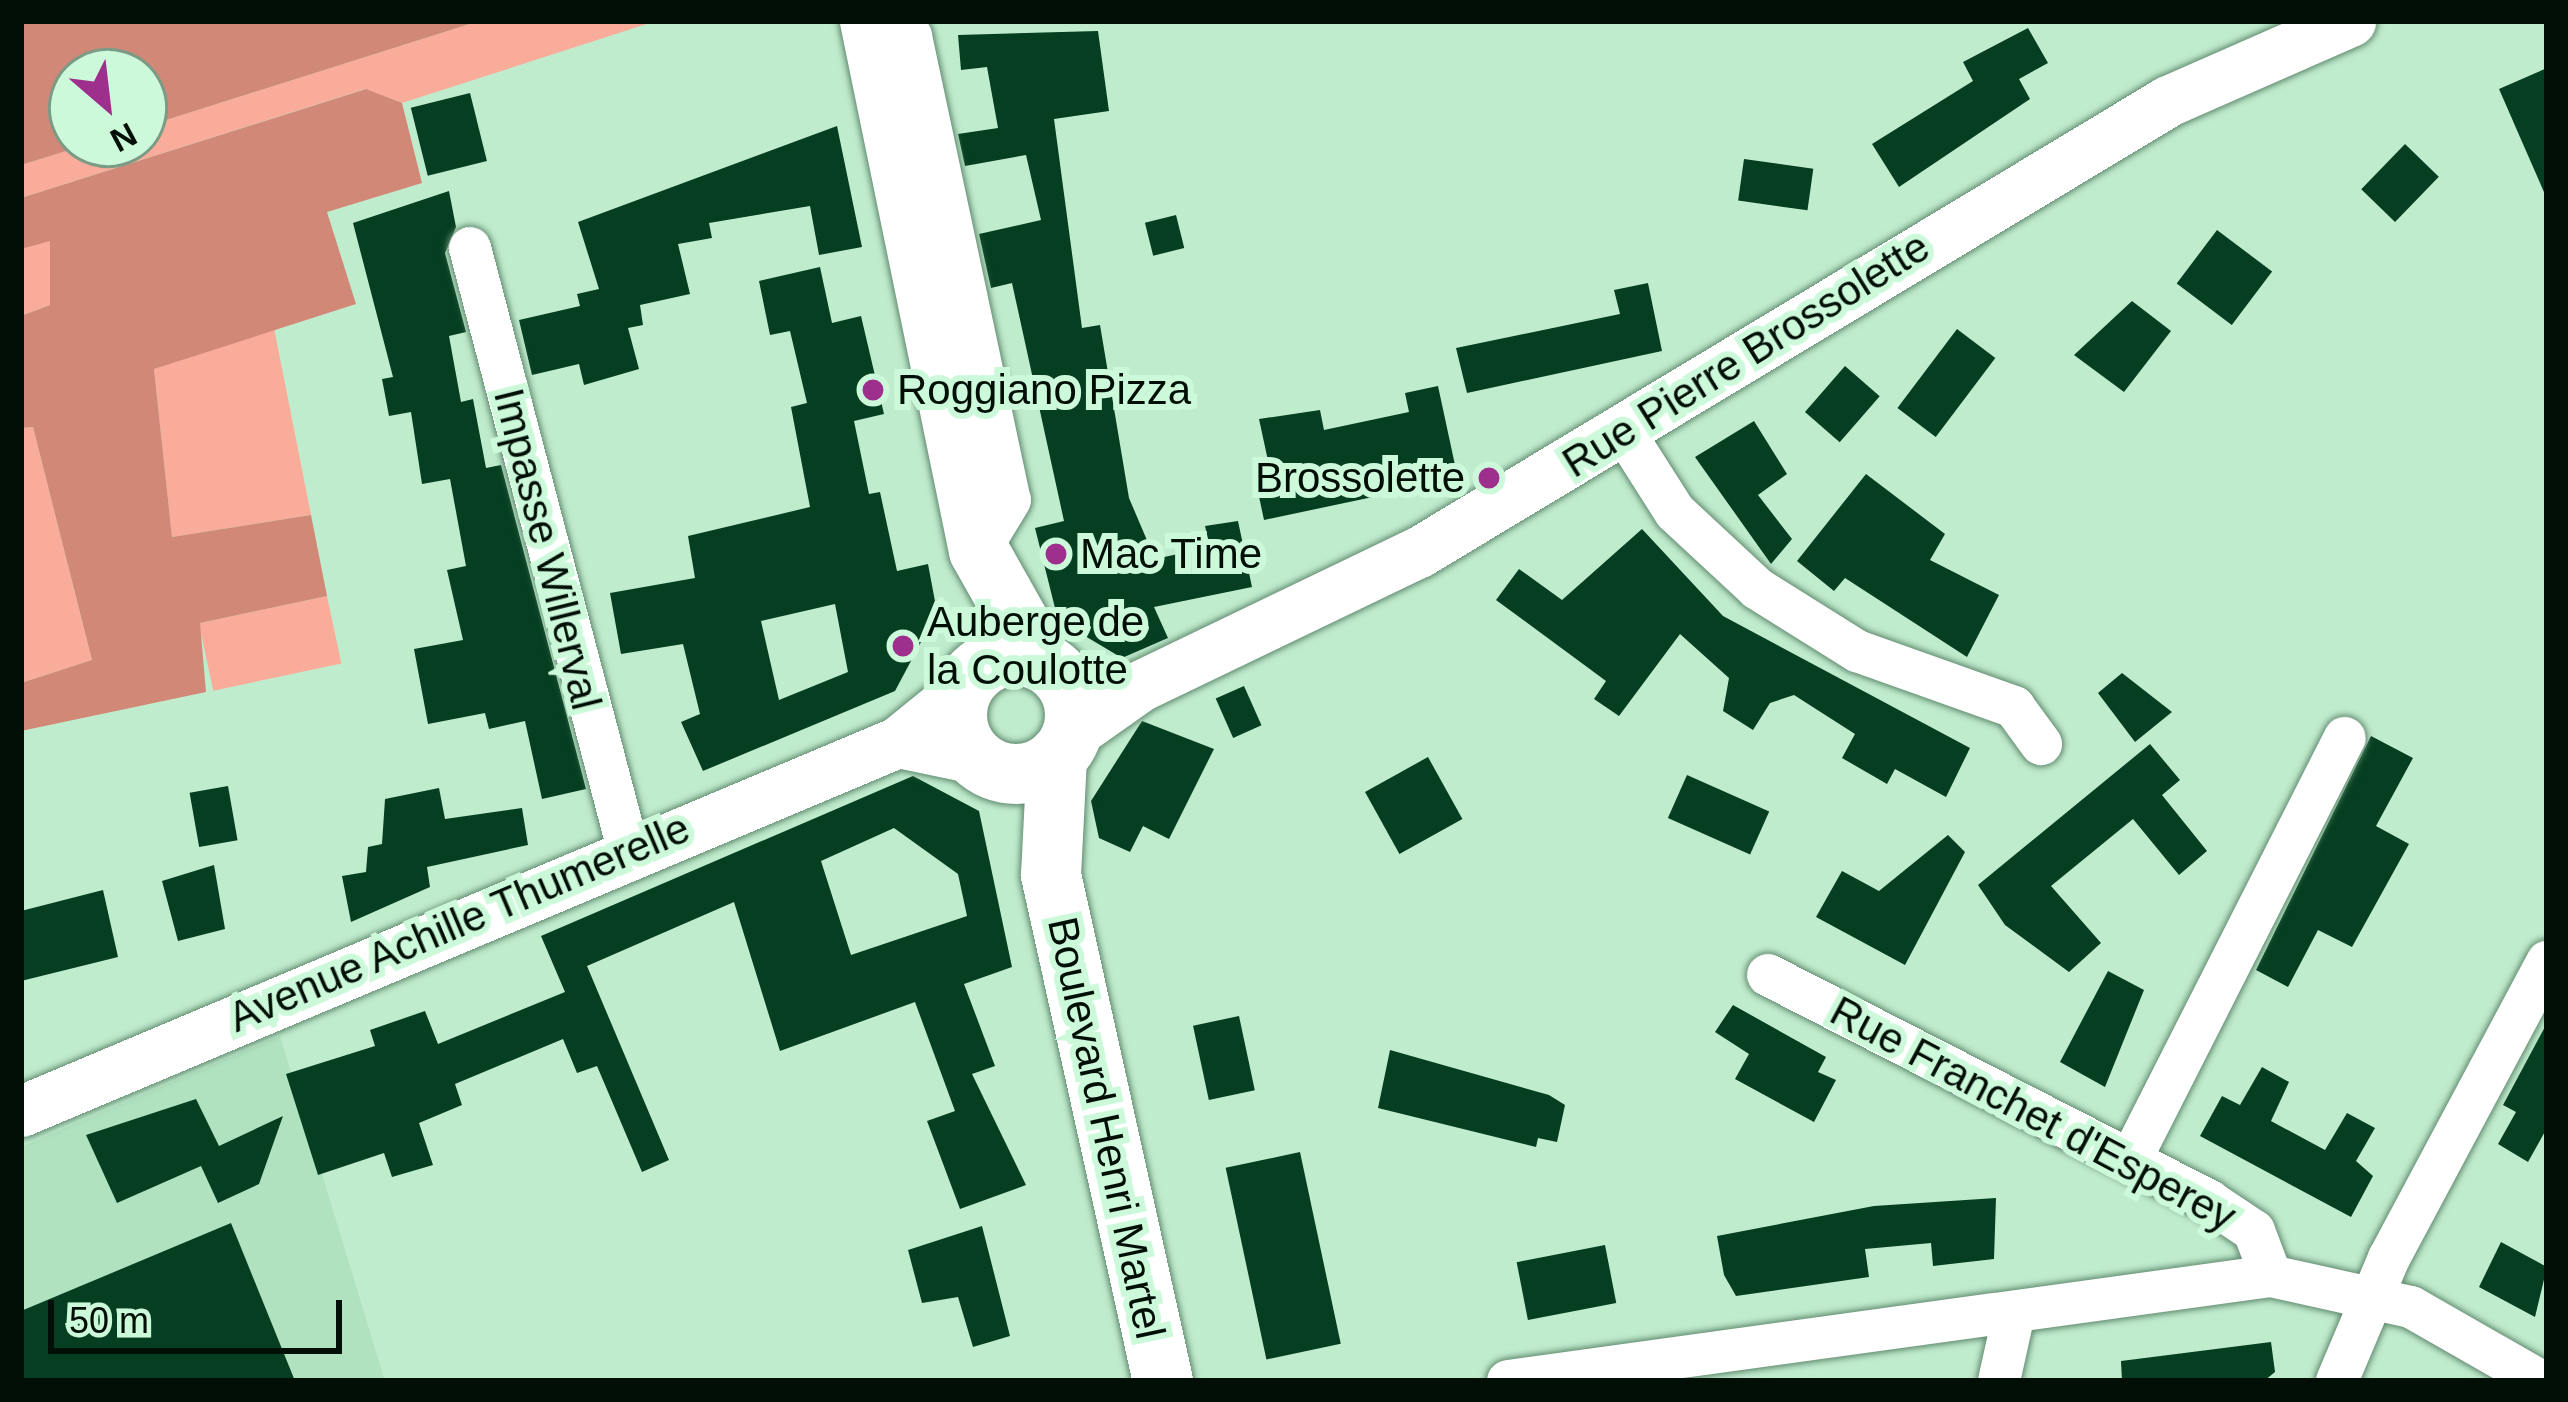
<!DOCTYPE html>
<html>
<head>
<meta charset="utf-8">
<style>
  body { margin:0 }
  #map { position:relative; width:2568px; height:1402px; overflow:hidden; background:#c0ecce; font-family:Arial,sans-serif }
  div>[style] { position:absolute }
  .built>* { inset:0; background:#b0e2c0 }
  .green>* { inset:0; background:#f8ac99; transform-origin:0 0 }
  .forest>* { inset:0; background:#d18876 }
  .building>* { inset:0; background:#053e21; transform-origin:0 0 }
  .roads { filter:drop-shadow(0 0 3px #628b70) drop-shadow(0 0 3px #628b70) }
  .minor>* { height:42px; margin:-21px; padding:0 21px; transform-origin:21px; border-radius:21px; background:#fff }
  .tertiary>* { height:51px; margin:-25.5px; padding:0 25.5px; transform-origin:25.5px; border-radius:25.5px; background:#fff }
  .secondary>* { height:60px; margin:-30px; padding:0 30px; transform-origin:30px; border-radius:30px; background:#fff }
  .secondary>.ring { margin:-30px; padding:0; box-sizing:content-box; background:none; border:60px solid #fff; border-radius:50% }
  .dots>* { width:33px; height:33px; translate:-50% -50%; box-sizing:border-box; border:6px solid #cdf9db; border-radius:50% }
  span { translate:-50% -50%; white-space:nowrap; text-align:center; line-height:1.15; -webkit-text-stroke:12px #cdf9db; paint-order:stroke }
  .street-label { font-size:42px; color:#020f06 }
  .poi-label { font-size:42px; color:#020f06 }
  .left { translate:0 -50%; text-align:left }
  .right { translate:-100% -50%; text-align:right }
  .frame { position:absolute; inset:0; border:24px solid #020f06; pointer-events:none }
  .north { position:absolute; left:48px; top:48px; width:120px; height:120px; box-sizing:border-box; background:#cdf9db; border:3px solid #7c9b86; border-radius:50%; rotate:152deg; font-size:33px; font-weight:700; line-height:48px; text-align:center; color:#020f06 }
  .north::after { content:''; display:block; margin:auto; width:42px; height:54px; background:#9f2f8d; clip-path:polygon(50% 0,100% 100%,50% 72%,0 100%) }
  .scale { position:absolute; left:48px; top:1300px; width:294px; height:54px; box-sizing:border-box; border:6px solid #020f06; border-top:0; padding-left:15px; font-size:36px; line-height:42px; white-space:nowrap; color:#020f06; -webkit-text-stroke:9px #cdf9db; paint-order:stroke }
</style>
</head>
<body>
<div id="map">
  <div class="built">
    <i style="clip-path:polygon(280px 1036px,385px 1381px,21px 1381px,21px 1147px)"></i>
  </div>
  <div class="green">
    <i style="clip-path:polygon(479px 21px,656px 21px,402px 103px,365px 89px,21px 198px,21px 165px,89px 144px,144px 144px,144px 127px)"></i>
    <i style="clip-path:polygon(50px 239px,50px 305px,21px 316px,21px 249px)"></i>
    <i style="clip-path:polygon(274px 328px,311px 515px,172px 537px,154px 369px)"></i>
    <i style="clip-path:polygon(33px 427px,92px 660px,21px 683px,21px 428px)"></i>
    <i style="left:327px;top:596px;width:69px;height:131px;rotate:78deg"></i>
  </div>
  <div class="forest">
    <i style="clip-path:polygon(21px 21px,479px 21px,144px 127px,144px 72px,72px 72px,72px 144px,89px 144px,21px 165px)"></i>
    <i style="clip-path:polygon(366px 89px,402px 103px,422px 183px,327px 212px,356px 304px,154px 369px,172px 537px,311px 515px,327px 596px,200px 623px,206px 692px,21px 731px,21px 683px,92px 660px,33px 427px,21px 428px,21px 316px,50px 305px,50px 241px,21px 249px,21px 198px)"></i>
  </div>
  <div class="building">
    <i style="clip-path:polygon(2028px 28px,2048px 63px,2019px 79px,2030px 99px,1899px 187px,1872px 144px,1973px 81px,1963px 62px)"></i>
    <i style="clip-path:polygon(1098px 31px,1109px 111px,1054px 119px,1082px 328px,1100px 325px,1129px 498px,1155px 559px,1210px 547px,1205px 526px,1238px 521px,1252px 587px,1154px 607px,1168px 638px,1122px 658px,1058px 620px,1035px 528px,1064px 521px,1012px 283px,991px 288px,979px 234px,1041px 220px,1026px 155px,965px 166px,958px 134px,998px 128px,987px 67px,961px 70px,958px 35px)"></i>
    <i style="clip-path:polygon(2547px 68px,2547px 199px,2499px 89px)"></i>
    <i style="left:470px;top:93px;width:70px;height:61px;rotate:76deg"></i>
    <i style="clip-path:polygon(837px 126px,862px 247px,819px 255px,810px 206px,709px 223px,712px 238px,678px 244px,690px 294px,640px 305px,643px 325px,628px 328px,639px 369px,584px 385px,579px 364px,532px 375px,519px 320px,580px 306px,577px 294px,599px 289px,578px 222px)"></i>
    <i style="left:2405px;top:144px;width:47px;height:63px;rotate:44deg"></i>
    <i style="left:1744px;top:159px;width:70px;height:42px;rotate:8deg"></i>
    <i style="clip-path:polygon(449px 191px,456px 227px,445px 253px,466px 332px,449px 336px,461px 402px,473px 399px,486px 468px,501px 465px,586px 789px,542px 799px,525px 721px,489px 729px,485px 713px,428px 724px,414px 649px,463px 640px,447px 570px,466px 566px,450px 479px,422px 484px,411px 412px,389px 416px,382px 379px,393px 377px,353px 223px)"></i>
    <i style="left:1176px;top:215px;width:34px;height:32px;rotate:76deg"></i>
    <i style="left:2217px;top:230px;width:69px;height:67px;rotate:37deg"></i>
    <i style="clip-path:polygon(evenodd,820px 267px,832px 323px,861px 316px,884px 414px,854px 421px,869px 494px,880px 492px,897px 571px,928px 564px,937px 612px,895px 691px,703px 771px,681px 722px,700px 714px,683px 644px,621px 654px,610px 593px,695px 578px,688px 536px,810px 507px,791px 407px,807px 403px,790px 331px,770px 335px,759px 281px,820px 267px,835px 604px,848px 672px,779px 700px,761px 621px,835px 604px)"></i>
    <i style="clip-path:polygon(1648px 283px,1662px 351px,1467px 393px,1456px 348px,1620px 314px,1614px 290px)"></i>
    <i style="clip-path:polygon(2132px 301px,2171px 331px,2124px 392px,2074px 355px)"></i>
    <i style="left:1957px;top:329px;width:48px;height:99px;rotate:37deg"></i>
    <i style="left:1845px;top:366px;width:46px;height:61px;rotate:41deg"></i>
    <i style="clip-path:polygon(1438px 386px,1458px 479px,1264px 520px,1254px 473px,1270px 470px,1259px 419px,1320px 410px,1324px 430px,1409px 412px,1405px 393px)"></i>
    <i style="clip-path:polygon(1754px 421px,1787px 474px,1758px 495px,1792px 539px,1771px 564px,1695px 457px)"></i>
    <i style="clip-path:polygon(1866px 474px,1945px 534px,1930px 560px,1999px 595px,1967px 657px,1845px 578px,1834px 591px,1797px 561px)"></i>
    <i style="clip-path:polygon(1642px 529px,1723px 616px,1970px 748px,1946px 797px,1895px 769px,1887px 784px,1842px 758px,1855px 734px,1794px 695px,1770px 703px,1753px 730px,1723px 711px,1729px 678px,1680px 634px,1619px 716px,1594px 699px,1606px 681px,1496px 600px,1519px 569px,1562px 600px)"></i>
    <i style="clip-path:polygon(2122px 673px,2172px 712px,2135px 742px,2098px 693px)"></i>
    <i style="left:1244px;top:686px;width:43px;height:31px;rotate:66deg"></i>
    <i style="clip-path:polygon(1142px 721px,1214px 749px,1169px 839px,1143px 826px,1130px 852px,1099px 838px,1091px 801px)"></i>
    <i style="clip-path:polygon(2371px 736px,2413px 758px,2376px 826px,2409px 844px,2352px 947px,2318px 930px,2288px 987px,2256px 970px)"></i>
    <i style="clip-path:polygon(2150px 744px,2180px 780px,2162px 795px,2207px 851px,2179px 875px,2133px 819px,2051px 886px,2101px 943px,2069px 972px,2005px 925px,1978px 885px)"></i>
    <i style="left:1428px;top:757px;width:71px;height:72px;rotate:61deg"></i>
    <i style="left:1687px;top:775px;width:90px;height:47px;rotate:24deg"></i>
    <i style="clip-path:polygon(evenodd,913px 776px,979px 811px,1012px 967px,964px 984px,995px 1066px,972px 1074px,1026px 1185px,960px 1209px,927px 1121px,955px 1111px,915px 1002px,780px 1051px,734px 902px,587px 966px,669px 1160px,642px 1172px,597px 1066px,577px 1073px,563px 1039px,455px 1084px,462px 1105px,419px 1123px,433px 1165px,392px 1177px,384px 1153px,318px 1175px,286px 1074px,375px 1046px,370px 1030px,425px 1011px,438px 1044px,565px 992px,541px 936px,913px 776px,894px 828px,958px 874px,967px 916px,851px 955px,821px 861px,894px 828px)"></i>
    <i style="left:228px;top:786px;width:55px;height:39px;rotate:80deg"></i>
    <i style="clip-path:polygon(439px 788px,445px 819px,522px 808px,528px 845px,427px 867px,430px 887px,351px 922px,342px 876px,366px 872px,368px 847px,382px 844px,385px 799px)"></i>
    <i style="clip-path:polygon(1948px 835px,1965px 852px,1905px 965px,1816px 917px,1842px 871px,1879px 891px)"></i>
    <i style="clip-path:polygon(214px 865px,225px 929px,178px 941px,162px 881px)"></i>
    <i style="clip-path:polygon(103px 890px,118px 957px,21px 981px,21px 911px)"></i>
    <i style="clip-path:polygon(2108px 971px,2144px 990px,2105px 1087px,2060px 1062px)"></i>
    <i style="clip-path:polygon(1733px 1005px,1826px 1057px,1818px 1072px,1836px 1080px,1814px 1122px,1735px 1079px,1749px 1054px,1715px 1032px)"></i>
    <i style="left:1239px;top:1016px;width:76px;height:47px;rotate:78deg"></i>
    <i style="clip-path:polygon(2547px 1023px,2547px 1128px,2528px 1162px,2498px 1144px,2516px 1112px,2503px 1105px)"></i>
    <i style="clip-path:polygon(1390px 1050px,1549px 1095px,1565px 1105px,1557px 1142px,1538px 1138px,1536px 1147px,1378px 1108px)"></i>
    <i style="clip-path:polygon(2262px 1067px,2289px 1082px,2271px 1121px,2325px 1150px,2347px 1113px,2375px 1128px,2356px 1161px,2373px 1176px,2351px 1217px,2200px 1136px,2222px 1096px,2240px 1105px)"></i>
    <i style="clip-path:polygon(196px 1099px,219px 1146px,283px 1116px,259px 1184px,218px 1203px,201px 1166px,117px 1203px,86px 1135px)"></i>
    <i style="left:1300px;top:1152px;width:196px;height:76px;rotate:78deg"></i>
    <i style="clip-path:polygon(1996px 1198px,1994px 1259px,1933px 1266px,1931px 1243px,1865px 1249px,1869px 1277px,1736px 1296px,1724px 1275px,1717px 1236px,1874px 1206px)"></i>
    <i style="clip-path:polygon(231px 1223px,295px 1381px,21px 1381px,21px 1311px)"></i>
    <i style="clip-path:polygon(982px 1226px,1010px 1336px,973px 1347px,958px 1297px,922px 1303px,908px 1250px)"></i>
    <i style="clip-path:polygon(2501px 1242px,2547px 1267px,2535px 1317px,2479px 1287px)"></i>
    <i style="left:1605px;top:1245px;width:59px;height:90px;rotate:79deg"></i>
    <i style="clip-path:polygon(2271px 1342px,2275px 1372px,2264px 1381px,2122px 1381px,2121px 1361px)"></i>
  </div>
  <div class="roads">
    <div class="minor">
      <i style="left:872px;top:32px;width:39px;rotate:6deg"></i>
      <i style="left:911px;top:36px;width:474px;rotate:78deg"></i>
      <i style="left:1010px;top:500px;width:60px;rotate:121.3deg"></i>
      <i style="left:470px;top:248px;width:621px;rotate:75.27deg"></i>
      <i style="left:1624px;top:432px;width:95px;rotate:57.5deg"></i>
      <i style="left:1675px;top:512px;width:113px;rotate:42.9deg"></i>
      <i style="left:1758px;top:589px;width:117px;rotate:32.1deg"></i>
      <i style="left:1857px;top:651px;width:167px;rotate:19.6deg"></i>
      <i style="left:2014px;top:707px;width:46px;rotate:53.9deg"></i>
      <i style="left:1768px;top:975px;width:496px;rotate:27.1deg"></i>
      <i style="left:2209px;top:1201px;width:54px;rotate:33.7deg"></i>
      <i style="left:2254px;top:1231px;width:48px;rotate:69.3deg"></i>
      <i style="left:2132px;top:1157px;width:470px;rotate:-63.1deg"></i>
      <i style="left:1508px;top:1381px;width:770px;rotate:-7.84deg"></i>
      <i style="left:2271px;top:1276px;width:143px;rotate:12.5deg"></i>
      <i style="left:2411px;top:1307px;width:149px;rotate:29.8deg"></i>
      <i style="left:1999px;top:1381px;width:65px;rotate:-77.5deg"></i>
      <i style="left:2337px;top:1381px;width:134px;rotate:-67.1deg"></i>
      <i style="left:2389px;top:1258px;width:336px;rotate:-61.9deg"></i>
    </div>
    <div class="tertiary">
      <i style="left:1072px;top:734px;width:83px;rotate:-35.2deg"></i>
      <i style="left:1140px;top:686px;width:310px;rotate:-25.7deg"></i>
      <i style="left:1419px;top:552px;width:874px;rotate:-31.05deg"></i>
      <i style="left:2168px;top:101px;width:199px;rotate:-23.7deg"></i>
      <i style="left:898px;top:742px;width:79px;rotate:11.7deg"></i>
      <i style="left:21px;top:1111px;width:951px;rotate:-22.82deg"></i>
      <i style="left:898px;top:742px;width:82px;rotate:-39.1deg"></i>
    </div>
    <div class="secondary">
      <i style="left:870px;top:21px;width:541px;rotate:78.38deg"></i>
      <i style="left:979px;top:551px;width:126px;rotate:60.6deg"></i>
      <i class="ring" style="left:957px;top:656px;width:58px;height:58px"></i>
      <i style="left:1057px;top:757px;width:118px;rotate:92.9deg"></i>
      <i style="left:1051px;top:875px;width:518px;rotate:77.52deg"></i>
    </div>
  </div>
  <div class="dots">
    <i style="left:873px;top:390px;background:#9f2f8d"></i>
    <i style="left:1489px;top:478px;background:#9f2f8d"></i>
    <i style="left:1056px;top:554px;background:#9f2f8d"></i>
    <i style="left:903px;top:646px;background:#9f2f8d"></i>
  </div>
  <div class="street-label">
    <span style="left:1746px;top:355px;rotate:-32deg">Rue Pierre Brossolette</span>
    <span style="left:547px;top:549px;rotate:76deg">Impasse Willerval</span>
    <span style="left:459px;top:923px;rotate:-23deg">Avenue Achille Thumerelle</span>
    <span style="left:2033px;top:1114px;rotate:28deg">Rue Franchet d'Esperey</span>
    <span style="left:1106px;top:1128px;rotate:78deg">Boulevard Henri Martel</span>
  </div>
  <div class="poi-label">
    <span class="left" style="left:897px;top:390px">Roggiano Pizza</span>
    <span class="right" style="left:1465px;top:478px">Brossolette</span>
    <span class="left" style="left:1080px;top:554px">Mac Time</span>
    <span class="left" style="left:927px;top:646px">Auberge de<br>la Coulotte</span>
  </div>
  <div class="frame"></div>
  <div class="north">N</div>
  <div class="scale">50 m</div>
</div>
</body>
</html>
